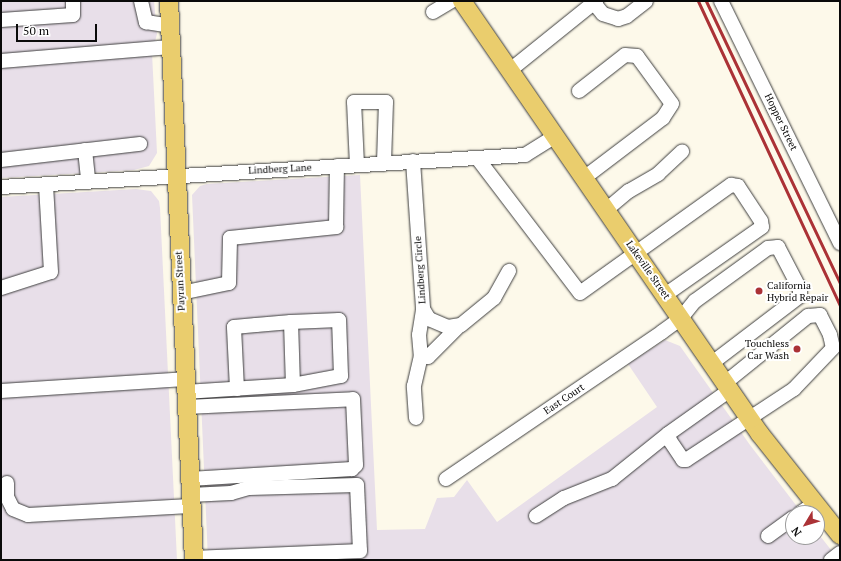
<!DOCTYPE html>
<html>
<head>
<meta charset="utf-8">
<style>
  body { margin:0 }
  #map { position:relative; width:841px; height:561px; overflow:hidden; background:#fdf9ea; font-family:"PT Serif",serif }
  div>[style] { position:absolute }
  .industrial>* { inset:0; background:#e8dfe9 }
  .roads { filter:drop-shadow(0 0 1px #3d3d3d) drop-shadow(0 0 1px #3d3d3d) }
  .minor>* { height:14px; margin:-7px; padding:0 7px; transform-origin:7px; border-radius:7px; background:#fff }
  .major>* { height:18px; margin:-9px; padding:0 9px; transform-origin:9px; border-radius:9px; background:#eacd6d }
  .rail>* { height:3px; margin:-1.5px; padding:0 1.5px; transform-origin:1.5px; border-radius:1.5px; background:#ab3236 }
  .dots>* { width:11px; height:11px; translate:-50% -50%; box-sizing:border-box; border:2px solid #fff; border-radius:50% }
  span { translate:-50% -50%; white-space:nowrap; text-align:center; line-height:1.15; -webkit-text-stroke:4px #fff; paint-order:stroke }
  .street-label { font-size:10px; color:#0a0a0a }
  .poi-label { font-size:10px; color:#0a0a0a }
  .left { translate:0 -50%; text-align:left }
  .right { translate:-100% -50%; text-align:right }
  .frame { position:absolute; inset:0; border:2px solid #0a0a0a; pointer-events:none }
  .north { position:absolute; left:785px; top:505px; width:40px; height:40px; box-sizing:border-box; background:#fff; border:1px solid #9d9d9d; border-radius:50%; rotate:232deg; font-size:11px; font-weight:700; line-height:16px; text-align:center; color:#0a0a0a }
  .north::after { content:''; display:block; margin:auto; width:14px; height:18px; background:#ab3236; clip-path:polygon(50% 0,100% 100%,50% 72%,0 100%) }
  .scale { position:absolute; left:16px; top:24px; width:81px; height:18px; box-sizing:border-box; border:2px solid #0a0a0a; border-top:0; padding-left:5px; font-size:12px; line-height:14px; white-space:nowrap; color:#0a0a0a; -webkit-text-stroke:3px #fff; paint-order:stroke }
</style>
</head>
<body>
<div id="map">
  <div class="industrial">
    <i style="clip-path:polygon(1px 1px,154px 1px,157px 34px,152px 53px,157px 153px,149px 166px,134px 170px,1px 178px)"></i>
    <i style="clip-path:polygon(360px 175px,377px 530px,425px 529px,437px 498px,454px 497px,467px 480px,497px 522px,657px 407px,628px 364px,665px 340px,680px 346px,750px 445px,802px 513px,793px 513px,793px 537px,817px 537px,817px 532px,839px 560px,208px 560px,192px 195px,200px 186px,207px 184px)"></i>
    <i style="clip-path:polygon(136px 189px,151px 191px,159px 201px,160px 208px,177px 560px,1px 560px,1px 197px)"></i>
  </div>
  <div class="roads">
    <div class="minor">
      <i style="left:141px;top:1px;width:22px;rotate:77deg"></i>
      <i style="left:146px;top:22px;width:24px;rotate:9deg"></i>
      <i style="left:721px;top:1px;width:270px;rotate:63.8deg"></i>
      <i style="left:594px;top:3px;width:14px;rotate:51deg"></i>
      <i style="left:603px;top:14px;width:16px;rotate:18deg"></i>
      <i style="left:618px;top:19px;width:9px;rotate:-18deg"></i>
      <i style="left:627px;top:16px;width:24px;rotate:-38deg"></i>
      <i style="left:433px;top:12px;width:21px;rotate:-31deg"></i>
      <i style="left:1px;top:20px;width:72px;rotate:-4deg"></i>
      <i style="left:73px;top:15px;width:14px;rotate:-90deg"></i>
      <i style="left:1px;top:61px;width:170px;rotate:-4.7deg"></i>
      <i style="left:509px;top:71px;width:112px;rotate:-38.8deg"></i>
      <i style="left:579px;top:91px;width:58px;rotate:-38deg"></i>
      <i style="left:625px;top:55px;width:12px;rotate:5deg"></i>
      <i style="left:637px;top:56px;width:59px;rotate:53.9deg"></i>
      <i style="left:672px;top:104px;width:17px;rotate:123deg"></i>
      <i style="left:663px;top:118px;width:99px;rotate:142.8deg"></i>
      <i style="left:85px;top:150px;width:31px;rotate:84deg"></i>
      <i style="left:478px;top:159px;width:168px;rotate:52.7deg"></i>
      <i style="left:580px;top:293px;width:186px;rotate:-35.6deg"></i>
      <i style="left:731px;top:185px;width:7px;rotate:8deg"></i>
      <i style="left:738px;top:186px;width:42px;rotate:56.7deg"></i>
      <i style="left:761px;top:221px;width:6px;rotate:81deg"></i>
      <i style="left:762px;top:227px;width:118px;rotate:145deg"></i>
      <i style="left:1px;top:160px;width:140px;rotate:-6.6deg"></i>
      <i style="left:413px;top:161px;width:148px;rotate:86.1deg"></i>
      <i style="left:423px;top:309px;width:12px;rotate:59deg"></i>
      <i style="left:429px;top:319px;width:21px;rotate:23deg"></i>
      <i style="left:448px;top:327px;width:13px;rotate:-9deg"></i>
      <i style="left:461px;top:325px;width:43px;rotate:-39.3deg"></i>
      <i style="left:494px;top:298px;width:31px;rotate:-61deg"></i>
      <i style="left:357px;top:165px;width:63px;rotate:-92.7deg"></i>
      <i style="left:354px;top:102px;width:32px"></i>
      <i style="left:386px;top:102px;width:61px;rotate:91.9deg"></i>
      <i style="left:1px;top:187px;width:525px;rotate:-3.49deg"></i>
      <i style="left:525px;top:155px;width:34px;rotate:-32deg"></i>
      <i style="left:606px;top:210px;width:30px;rotate:-40deg"></i>
      <i style="left:629px;top:191px;width:34px;rotate:-30deg"></i>
      <i style="left:658px;top:174px;width:33px;rotate:-43deg"></i>
      <i style="left:1px;top:288px;width:52px;rotate:-17.7deg"></i>
      <i style="left:51px;top:272px;width:88px;rotate:-93.3deg"></i>
      <i style="left:181px;top:293px;width:49px;rotate:-11.8deg"></i>
      <i style="left:229px;top:283px;width:45px;rotate:-88.7deg"></i>
      <i style="left:230px;top:238px;width:107px;rotate:-5.9deg"></i>
      <i style="left:336px;top:227px;width:61px;rotate:-89.1deg"></i>
      <i style="left:423px;top:310px;width:25px;rotate:99deg"></i>
      <i style="left:419px;top:335px;width:21px;rotate:85deg"></i>
      <i style="left:421px;top:356px;width:7px;rotate:8deg"></i>
      <i style="left:428px;top:357px;width:44px;rotate:-45deg"></i>
      <i style="left:725px;top:383px;width:107px;rotate:-38.9deg"></i>
      <i style="left:808px;top:316px;width:12px;rotate:-5deg"></i>
      <i style="left:820px;top:315px;width:22px;rotate:63deg"></i>
      <i style="left:830px;top:335px;width:13px;rotate:77deg"></i>
      <i style="left:833px;top:348px;width:57px;rotate:133.6deg"></i>
      <i style="left:794px;top:389px;width:129px;rotate:146.7deg"></i>
      <i style="left:686px;top:460px;width:3px;rotate:180deg"></i>
      <i style="left:683px;top:460px;width:23px;rotate:-124deg"></i>
      <i style="left:670px;top:441px;width:7px;rotate:-106deg"></i>
      <i style="left:668px;top:434px;width:76px;rotate:-35.4deg"></i>
      <i style="left:237px;top:389px;width:62px;rotate:-92.8deg"></i>
      <i style="left:234px;top:327px;width:22px;rotate:-5deg"></i>
      <i style="left:256px;top:325px;width:35px;rotate:-5deg"></i>
      <i style="left:291px;top:322px;width:63px;rotate:88.2deg"></i>
      <i style="left:1px;top:391px;width:184px;rotate:-3.7deg"></i>
      <i style="left:185px;top:392px;width:108px;rotate:-3.7deg"></i>
      <i style="left:293px;top:385px;width:49px;rotate:-10.6deg"></i>
      <i style="left:341px;top:376px;width:56px;rotate:-92deg"></i>
      <i style="left:339px;top:320px;width:48px;rotate:177.6deg"></i>
      <i style="left:186px;top:407px;width:167px;rotate:-2.7deg"></i>
      <i style="left:353px;top:399px;width:66px;rotate:87.4deg"></i>
      <i style="left:356px;top:465px;width:6px;rotate:135deg"></i>
      <i style="left:352px;top:469px;width:163px;rotate:176.5deg"></i>
      <i style="left:416px;top:418px;width:32px;rotate:-94deg"></i>
      <i style="left:414px;top:386px;width:31px;rotate:-77deg"></i>
      <i style="left:446px;top:479px;width:261px;rotate:-34.2deg"></i>
      <i style="left:662px;top:332px;width:24px;rotate:-36deg"></i>
      <i style="left:681px;top:318px;width:22px;rotate:-51deg"></i>
      <i style="left:695px;top:301px;width:90px;rotate:-36deg"></i>
      <i style="left:768px;top:248px;width:10px;rotate:-6deg"></i>
      <i style="left:778px;top:247px;width:47px;rotate:62.4deg"></i>
      <i style="left:800px;top:289px;width:7px;rotate:90deg"></i>
      <i style="left:800px;top:296px;width:111px;rotate:142.7deg"></i>
      <i style="left:7px;top:483px;width:14px;rotate:90deg"></i>
      <i style="left:7px;top:497px;width:13px;rotate:63deg"></i>
      <i style="left:13px;top:509px;width:16px;rotate:22deg"></i>
      <i style="left:28px;top:515px;width:162px;rotate:-3.2deg"></i>
      <i style="left:190px;top:495px;width:41px;rotate:-2.8deg"></i>
      <i style="left:231px;top:493px;width:19px;rotate:-16deg"></i>
      <i style="left:249px;top:488px;width:108px;rotate:-1.6deg"></i>
      <i style="left:357px;top:485px;width:66px;rotate:87.4deg"></i>
      <i style="left:360px;top:551px;width:167px;rotate:177.6deg"></i>
      <i style="left:800px;top:513px;width:17px;rotate:-33deg"></i>
      <i style="left:536px;top:516px;width:33px;rotate:-33deg"></i>
      <i style="left:564px;top:498px;width:52px;rotate:-21.6deg"></i>
      <i style="left:612px;top:479px;width:72px;rotate:-38.8deg"></i>
      <i style="left:768px;top:536px;width:31px;rotate:-36deg"></i>
      <i style="left:831px;top:560px;width:11px;rotate:-38deg"></i>
    </div>
    <div class="major">
      <i style="left:169px;top:1px;width:560px;rotate:87.44deg"></i>
      <i style="left:462px;top:1px;width:526px;rotate:55.46deg"></i>
      <i style="left:760px;top:434px;width:129px;rotate:51.6deg"></i>
    </div>
  </div>
  <div class="rail">
    <i style="left:698px;top:1px;width:336px;rotate:65deg"></i>
    <i style="left:706px;top:1px;width:312px;rotate:64.6deg"></i>
  </div>
  <div class="dots">
    <i style="left:759px;top:291px;background:#ab3236"></i>
    <i style="left:797px;top:349px;background:#ab3236"></i>
  </div>
  <div class="street-label">
    <span style="left:781px;top:122px;rotate:64deg">Hopper Street</span>
    <span style="left:280px;top:169px;rotate:-3deg">Lindberg Lane</span>
    <span style="left:420px;top:270px;rotate:-94deg">Lindberg Circle</span>
    <span style="left:648px;top:270px;rotate:55deg">Lakeville Street</span>
    <span style="left:180px;top:281px;rotate:-93deg">Payran Street</span>
    <span style="left:564px;top:399px;rotate:-34deg">East Court</span>
  </div>
  <div class="poi-label">
    <span class="left" style="left:767px;top:291px">California<br>Hybrid Repair</span>
    <span class="right" style="left:789px;top:349px">Touchless<br>Car Wash</span>
  </div>
  <div class="frame"></div>
  <div class="north">N</div>
  <div class="scale">50 m</div>
</div>
</body>
</html>
